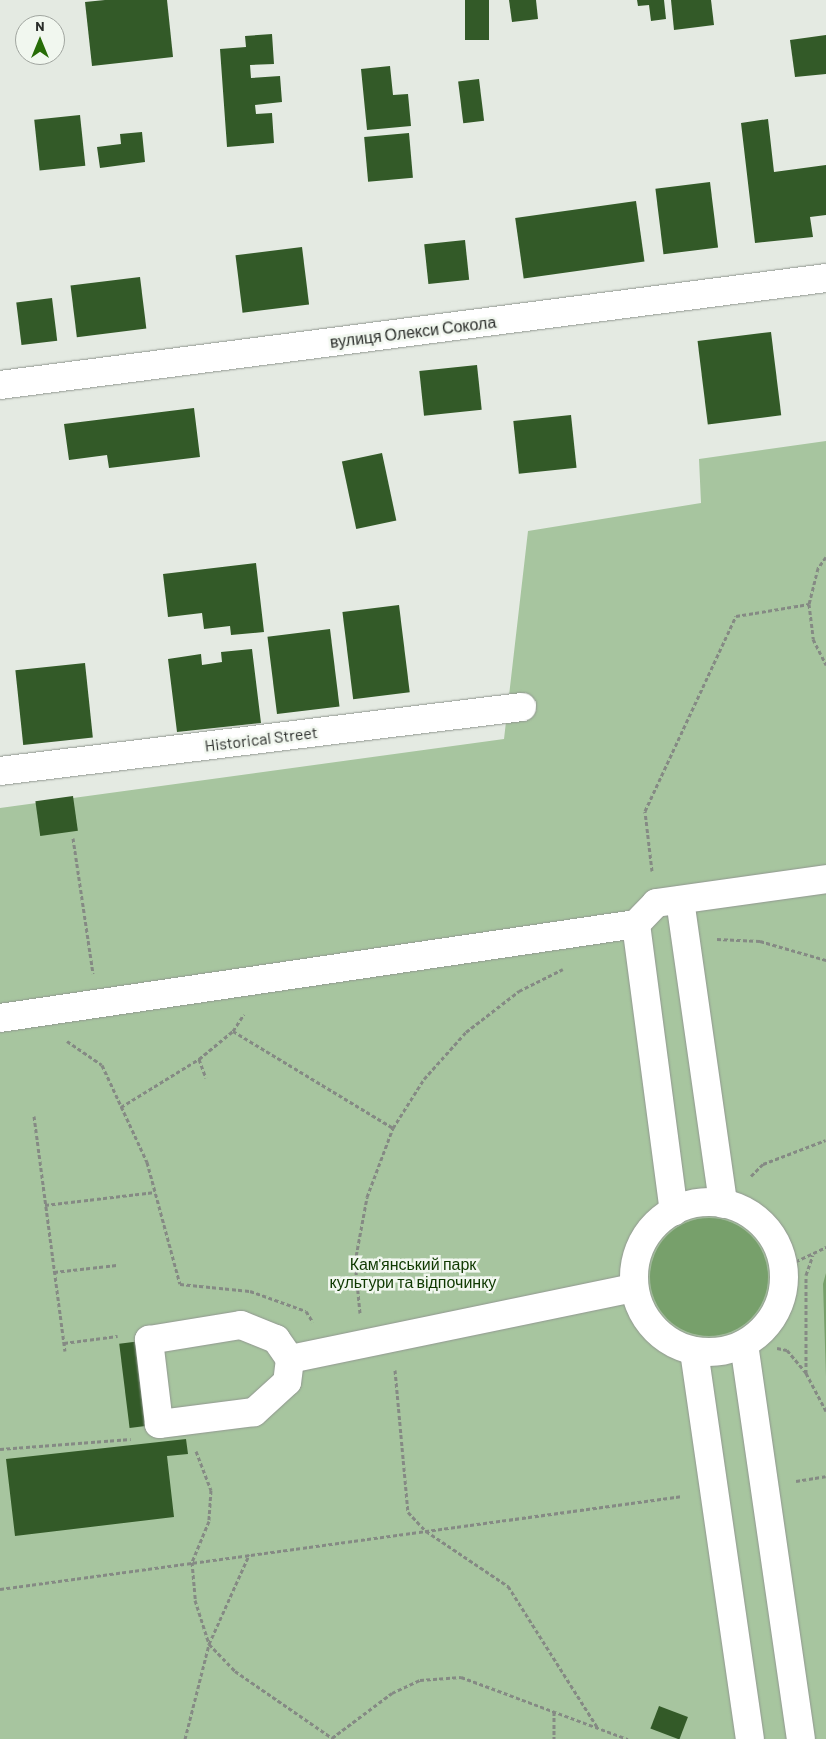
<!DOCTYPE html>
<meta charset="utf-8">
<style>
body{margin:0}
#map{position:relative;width:826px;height:1739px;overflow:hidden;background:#e4eae2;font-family:Barlow,sans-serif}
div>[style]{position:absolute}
.green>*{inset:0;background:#a7c59f}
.water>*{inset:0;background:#77a06b}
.round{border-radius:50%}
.building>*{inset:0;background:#335a28;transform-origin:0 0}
.path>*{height:3px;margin-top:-1.5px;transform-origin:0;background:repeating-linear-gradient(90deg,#858a84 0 4px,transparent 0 6.5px)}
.roads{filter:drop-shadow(0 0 1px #919790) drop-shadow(0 0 1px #919790)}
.street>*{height:28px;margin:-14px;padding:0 14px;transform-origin:14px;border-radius:14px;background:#fff}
.street>.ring{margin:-14px;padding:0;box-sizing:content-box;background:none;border:28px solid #fff;border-radius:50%}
span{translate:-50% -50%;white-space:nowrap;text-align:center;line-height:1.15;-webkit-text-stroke:5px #f1f7ef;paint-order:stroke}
.street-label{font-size:16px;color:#2a2d2a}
.park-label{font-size:16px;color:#0f3900}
.north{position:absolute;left:15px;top:15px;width:50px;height:50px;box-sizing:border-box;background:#f1f7ef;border:1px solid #a1a6a0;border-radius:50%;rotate:0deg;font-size:14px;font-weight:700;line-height:20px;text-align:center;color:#2a2d2a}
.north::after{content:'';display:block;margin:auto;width:18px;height:22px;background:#276c07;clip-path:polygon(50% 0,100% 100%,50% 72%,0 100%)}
</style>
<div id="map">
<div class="green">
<i style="clip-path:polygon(826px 441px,826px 1739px,0 1739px,0 808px,504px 739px,528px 531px,701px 503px,699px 459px)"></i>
</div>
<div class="water">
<i class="round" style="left:650px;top:1218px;width:118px;height:118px"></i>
<i style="clip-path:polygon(826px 1273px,826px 1376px,823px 1284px)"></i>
</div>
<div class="building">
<i style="clip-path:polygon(105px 0,167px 0,173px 57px,92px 66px,85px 2px)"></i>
<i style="left:465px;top:0;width:24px;height:40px"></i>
<i style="clip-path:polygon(509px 0,536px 0,538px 19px,512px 22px)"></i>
<i style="clip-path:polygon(637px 0,664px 0,666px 19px,651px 21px,649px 5px,638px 6px)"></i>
<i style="clip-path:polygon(671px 0,711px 0,714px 25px,674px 30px)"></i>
<i style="clip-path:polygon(272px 34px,274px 64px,250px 65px,251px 78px,280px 76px,282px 102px,255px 105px,256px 114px,272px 113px,274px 143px,227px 147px,220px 49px,246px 47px,245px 36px)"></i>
<i style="clip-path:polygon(826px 35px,826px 74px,795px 77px,790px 40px)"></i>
<i style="clip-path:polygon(390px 66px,393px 95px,408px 94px,411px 126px,367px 130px,361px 69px)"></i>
<i style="left:479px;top:79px;width:42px;height:21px;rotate:83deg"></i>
<i style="left:80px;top:115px;width:51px;height:46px;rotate:84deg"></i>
<i style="clip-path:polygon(768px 119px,774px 172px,826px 165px,826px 215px,810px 217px,813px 237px,755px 243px,741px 123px)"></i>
<i style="clip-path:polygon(142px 132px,145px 162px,100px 168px,97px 147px,121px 144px,120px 134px)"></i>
<i style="left:409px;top:133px;width:45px;height:45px;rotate:85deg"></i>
<i style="left:710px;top:182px;width:66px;height:55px;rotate:83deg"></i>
<i style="left:636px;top:201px;width:61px;height:122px;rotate:82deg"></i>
<i style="left:465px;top:240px;width:40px;height:41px;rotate:84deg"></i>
<i style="left:302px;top:247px;width:58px;height:67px;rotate:83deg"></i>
<i style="left:140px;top:277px;width:52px;height:70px;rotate:83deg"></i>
<i style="left:52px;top:298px;width:43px;height:36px;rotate:83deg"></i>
<i style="left:771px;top:332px;width:84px;height:74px;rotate:83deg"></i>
<i style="left:477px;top:365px;width:45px;height:58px;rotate:84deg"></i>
<i style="clip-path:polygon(194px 408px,200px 457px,109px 468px,107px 455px,69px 460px,64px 424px)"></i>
<i style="left:571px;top:415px;width:53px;height:58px;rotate:84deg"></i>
<i style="left:382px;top:453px;width:69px;height:41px;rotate:78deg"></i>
<i style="clip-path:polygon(256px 563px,264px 632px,231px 635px,230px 626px,204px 629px,202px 613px,168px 617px,163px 574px)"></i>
<i style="left:399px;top:605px;width:88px;height:57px;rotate:83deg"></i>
<i style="left:330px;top:629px;width:78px;height:63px;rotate:83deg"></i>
<i style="clip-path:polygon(252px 649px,261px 723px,177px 732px,168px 659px,201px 654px,202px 665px,222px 662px,221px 652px)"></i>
<i style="left:85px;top:663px;width:75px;height:70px;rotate:84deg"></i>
<i style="left:73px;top:796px;width:35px;height:38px;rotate:82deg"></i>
<i style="left:149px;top:1340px;width:85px;height:30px;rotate:83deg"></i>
<i style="clip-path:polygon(186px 1439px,188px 1454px,167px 1456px,174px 1517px,15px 1536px,6px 1459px)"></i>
<i style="left:659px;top:1706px;width:31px;height:24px;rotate:21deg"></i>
</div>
<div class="path">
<i style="left:826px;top:557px;width:14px;rotate:126deg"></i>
<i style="left:818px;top:568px;width:37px;rotate:104deg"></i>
<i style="left:809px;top:604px;width:35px;rotate:83deg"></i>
<i style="left:813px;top:639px;width:29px;rotate:63deg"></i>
<i style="left:73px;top:838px;width:137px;rotate:81.6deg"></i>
<i style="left:652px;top:871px;width:60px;rotate:-96.7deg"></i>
<i style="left:645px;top:811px;width:215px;rotate:-65deg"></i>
<i style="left:736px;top:616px;width:74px;rotate:-9.3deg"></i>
<i style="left:717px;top:939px;width:43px;rotate:2.7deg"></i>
<i style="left:760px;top:941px;width:69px;rotate:16.1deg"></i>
<i style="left:233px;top:1031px;width:187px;rotate:31.2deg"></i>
<i style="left:67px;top:1041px;width:42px;rotate:34.4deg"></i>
<i style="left:102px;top:1065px;width:107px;rotate:65.1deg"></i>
<i style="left:147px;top:1162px;width:126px;rotate:74.9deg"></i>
<i style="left:180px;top:1284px;width:70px;rotate:5.7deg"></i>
<i style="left:250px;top:1291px;width:59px;rotate:19.7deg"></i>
<i style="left:306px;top:1311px;width:13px;rotate:58deg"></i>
<i style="left:199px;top:1059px;width:44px;rotate:-39.5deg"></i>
<i style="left:233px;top:1031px;width:20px;rotate:-57deg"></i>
<i style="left:121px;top:1107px;width:92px;rotate:-31.6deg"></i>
<i style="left:199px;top:1059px;width:20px;rotate:70deg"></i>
<i style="left:34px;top:1116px;width:237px;rotate:82.5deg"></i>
<i style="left:751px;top:1176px;width:17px;rotate:-45deg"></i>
<i style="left:763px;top:1164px;width:67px;rotate:-20.9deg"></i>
<i style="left:45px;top:1205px;width:111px;rotate:-6.7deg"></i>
<i style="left:784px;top:1267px;width:47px;rotate:-25.5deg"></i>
<i style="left:54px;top:1272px;width:63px;rotate:-6.3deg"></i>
<i style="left:360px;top:1313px;width:51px;rotate:-95.6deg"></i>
<i style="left:355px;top:1262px;width:66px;rotate:-79.5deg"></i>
<i style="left:367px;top:1197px;width:74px;rotate:-69.4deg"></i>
<i style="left:393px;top:1128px;width:58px;rotate:-57.7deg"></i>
<i style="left:424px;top:1079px;width:63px;rotate:-48.2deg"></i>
<i style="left:466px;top:1032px;width:67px;rotate:-37.7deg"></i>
<i style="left:519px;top:991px;width:49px;rotate:-26.6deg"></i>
<i style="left:64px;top:1343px;width:54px;rotate:-7.4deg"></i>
<i style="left:777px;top:1348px;width:10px;rotate:11deg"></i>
<i style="left:787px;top:1350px;width:30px;rotate:50deg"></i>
<i style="left:806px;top:1373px;width:43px;rotate:62.2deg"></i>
<i style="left:395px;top:1370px;width:143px;rotate:84.8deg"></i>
<i style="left:408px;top:1512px;width:26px;rotate:47deg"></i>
<i style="left:426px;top:1531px;width:99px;rotate:33.9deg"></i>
<i style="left:508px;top:1586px;width:167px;rotate:57.7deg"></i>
<i style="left:806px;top:1373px;width:98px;rotate:-90deg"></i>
<i style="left:806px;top:1275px;width:21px;rotate:-71deg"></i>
<i style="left:0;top:1449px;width:131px;rotate:-4.4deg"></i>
<i style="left:196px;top:1451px;width:42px;rotate:69deg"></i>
<i style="left:211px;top:1490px;width:31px;rotate:94deg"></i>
<i style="left:209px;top:1521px;width:44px;rotate:112.5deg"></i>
<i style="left:192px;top:1562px;width:38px;rotate:85deg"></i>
<i style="left:195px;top:1600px;width:46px;rotate:72.3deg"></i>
<i style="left:209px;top:1644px;width:37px;rotate:46deg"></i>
<i style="left:235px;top:1671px;width:118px;rotate:34.6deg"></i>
<i style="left:796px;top:1481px;width:30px;rotate:-9deg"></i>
<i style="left:0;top:1589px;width:689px;rotate:-7.75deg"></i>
<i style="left:554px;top:1711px;width:28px;rotate:90deg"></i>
<i style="left:332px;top:1738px;width:75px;rotate:-36.9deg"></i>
<i style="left:392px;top:1693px;width:31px;rotate:-25deg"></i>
<i style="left:420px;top:1680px;width:41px;rotate:-4.2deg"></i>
<i style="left:461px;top:1677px;width:178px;rotate:20.4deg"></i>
<i style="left:185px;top:1739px;width:98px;rotate:-75.8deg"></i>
<i style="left:209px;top:1644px;width:98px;rotate:-65.8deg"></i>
</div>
<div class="roads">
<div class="street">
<i style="left:0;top:385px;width:833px;rotate:-7.38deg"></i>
<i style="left:0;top:771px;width:526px;rotate:-6.99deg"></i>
<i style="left:680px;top:900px;width:307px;rotate:81.9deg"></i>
<i style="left:636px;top:924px;width:290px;rotate:82.5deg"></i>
<i style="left:0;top:1018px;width:643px;rotate:-8.41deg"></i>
<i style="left:636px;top:924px;width:29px;rotate:-46deg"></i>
<i style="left:656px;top:903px;width:172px;rotate:-8deg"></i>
<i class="ring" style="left:634px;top:1202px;width:122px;height:122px"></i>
<i style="left:241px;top:1325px;width:38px;rotate:22deg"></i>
<i style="left:276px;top:1339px;width:24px;rotate:55deg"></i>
<i style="left:290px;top:1359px;width:23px;rotate:97deg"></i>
<i style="left:287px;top:1382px;width:45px;rotate:137.7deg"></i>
<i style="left:254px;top:1412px;width:96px;rotate:172.8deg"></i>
<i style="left:159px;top:1424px;width:85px;rotate:-96.8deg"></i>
<i style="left:149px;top:1340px;width:93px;rotate:-9.3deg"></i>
<i style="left:744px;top:1344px;width:399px;rotate:81.8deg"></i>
<i style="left:694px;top:1351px;width:392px;rotate:81.8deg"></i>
<i style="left:290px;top:1359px;width:350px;rotate:-11.7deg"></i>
</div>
</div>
<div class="street-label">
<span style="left:413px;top:332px;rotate:-7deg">вулиця Олекси Сокола</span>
<span style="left:261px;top:739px;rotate:-7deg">Historical Street</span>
</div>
<div class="park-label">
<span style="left:413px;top:1273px">Кам'янський парк<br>культури та відпочинку</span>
</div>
<div class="north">N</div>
</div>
